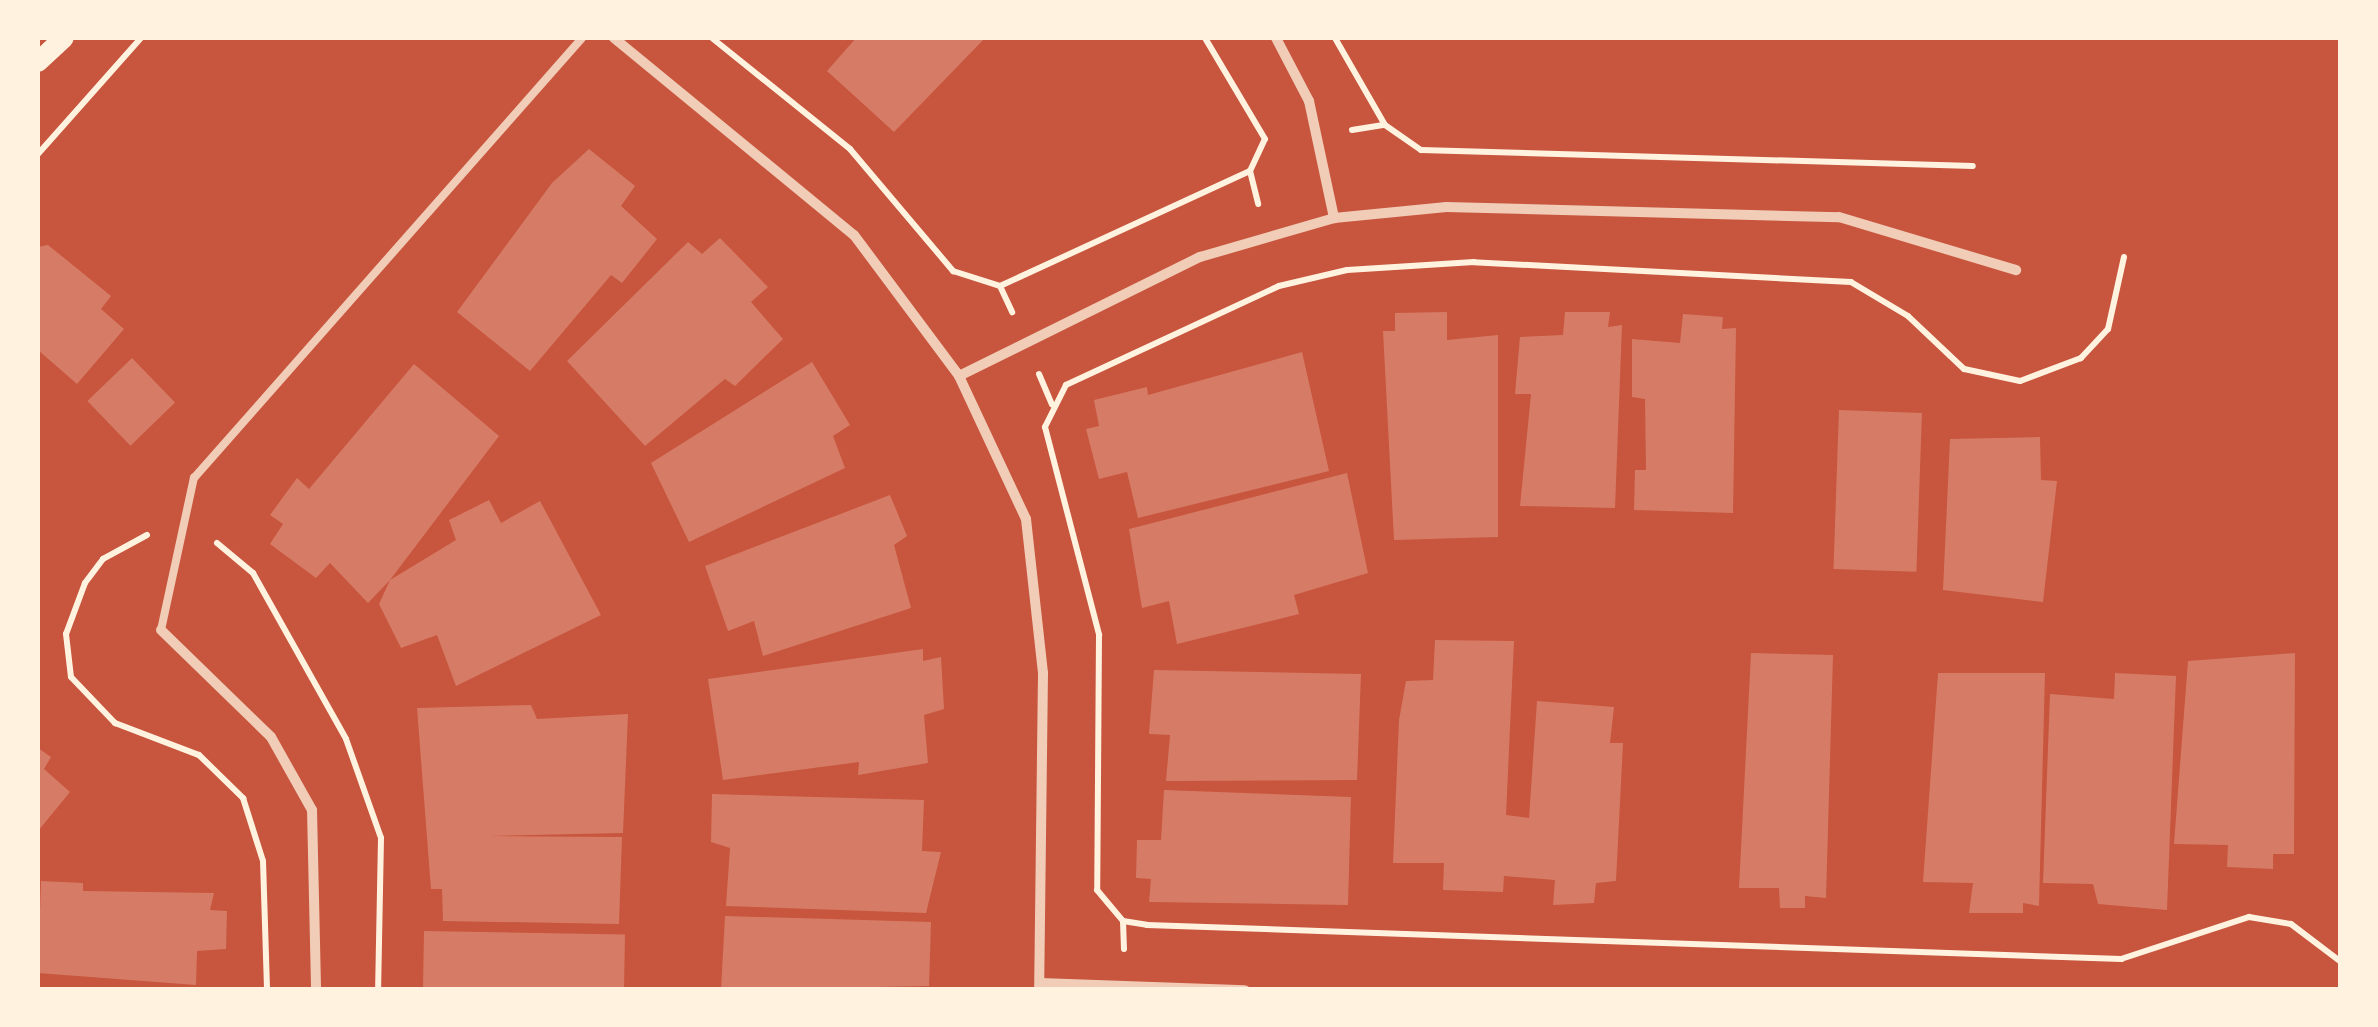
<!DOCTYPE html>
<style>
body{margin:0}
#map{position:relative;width:2378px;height:1027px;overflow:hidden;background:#c8553d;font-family:Lato,sans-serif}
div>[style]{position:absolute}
.building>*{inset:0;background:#d67c66;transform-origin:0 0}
.path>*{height:6px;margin:-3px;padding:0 3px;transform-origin:3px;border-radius:3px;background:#fff3e0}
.service>*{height:8px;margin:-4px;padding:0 4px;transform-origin:4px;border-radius:4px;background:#f1ccb7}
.minor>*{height:10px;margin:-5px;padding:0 5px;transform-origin:5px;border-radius:5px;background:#f1ccb7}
.secondary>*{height:20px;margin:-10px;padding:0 10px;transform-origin:10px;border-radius:10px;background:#fff3e0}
span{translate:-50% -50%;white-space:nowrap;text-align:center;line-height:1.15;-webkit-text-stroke:8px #fff3e0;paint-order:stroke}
.frame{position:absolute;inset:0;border:40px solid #fff3e0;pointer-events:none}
</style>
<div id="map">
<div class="building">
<i style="clip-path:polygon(856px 38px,985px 38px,894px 132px,827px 71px)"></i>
<i style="clip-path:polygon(589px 149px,635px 186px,621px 206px,657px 239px,622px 283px,611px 275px,530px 371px,457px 312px,552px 183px)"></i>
<i style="clip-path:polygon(720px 238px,768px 287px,751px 302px,783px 339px,735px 386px,725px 379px,645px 446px,567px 361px,688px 242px,702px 254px)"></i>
<i style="clip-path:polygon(48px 245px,111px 296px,101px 309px,124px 329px,77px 384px,38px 350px,38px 247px)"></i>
<i style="clip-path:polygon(1447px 312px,1447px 340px,1498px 335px,1498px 537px,1394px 540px,1383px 331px,1395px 331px,1395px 313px)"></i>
<i style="clip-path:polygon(1565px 312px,1610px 312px,1608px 327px,1622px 325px,1615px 508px,1520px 506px,1531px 394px,1515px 394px,1520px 337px,1563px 335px)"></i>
<i style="clip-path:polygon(1683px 314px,1723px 317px,1722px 329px,1736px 328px,1733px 513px,1634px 510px,1635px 470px,1646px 470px,1645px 399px,1632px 397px,1632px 339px,1680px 343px)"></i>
<i style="clip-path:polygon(1302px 352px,1329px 471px,1138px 518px,1127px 472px,1099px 479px,1086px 429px,1099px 426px,1094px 400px,1147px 387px,1148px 395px)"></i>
<i style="left:132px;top:358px;width:62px;height:62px;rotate:46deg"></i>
<i style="clip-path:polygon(812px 362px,850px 425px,833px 436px,845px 468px,689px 542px,651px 463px)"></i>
<i style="clip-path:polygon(414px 364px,499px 436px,390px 580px,456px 540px,449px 520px,489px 500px,501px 523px,540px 501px,601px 615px,456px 686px,437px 635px,401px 648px,379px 604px,390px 580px,368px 603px,330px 563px,316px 578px,270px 544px,283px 524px,270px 515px,297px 478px,309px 489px)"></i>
<i style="left:1839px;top:410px;width:83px;height:159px;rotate:2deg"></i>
<i style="clip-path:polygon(2040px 437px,2041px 480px,2057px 481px,2043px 602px,1943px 590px,1950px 439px)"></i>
<i style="clip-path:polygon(1347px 473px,1368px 573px,1294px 595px,1299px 614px,1177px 644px,1169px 601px,1142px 608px,1129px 529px)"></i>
<i style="clip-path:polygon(890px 495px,907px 536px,894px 545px,911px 608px,763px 656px,754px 621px,728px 631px,705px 566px)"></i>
<i style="clip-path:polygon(1435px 640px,1514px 641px,1506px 815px,1529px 818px,1537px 701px,1614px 707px,1610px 743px,1623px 743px,1616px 881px,1596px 883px,1594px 903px,1553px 905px,1555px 880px,1504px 876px,1503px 892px,1443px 890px,1444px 863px,1393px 863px,1399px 720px,1406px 681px,1433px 680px)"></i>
<i style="clip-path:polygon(923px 649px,923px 661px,941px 657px,944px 709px,924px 715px,928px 763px,858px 775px,859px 762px,723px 780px,708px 679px)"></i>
<i style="clip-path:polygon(1751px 653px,1833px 655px,1826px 898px,1805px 896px,1805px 908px,1780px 908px,1779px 888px,1739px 888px)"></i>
<i style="clip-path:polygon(2295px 653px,2294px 854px,2273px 854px,2273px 869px,2227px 867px,2228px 845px,2174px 844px,2188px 661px)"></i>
<i style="clip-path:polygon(1154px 670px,1361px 674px,1357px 780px,1166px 781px,1170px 735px,1149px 734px)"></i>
<i style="clip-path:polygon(1938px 673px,2045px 673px,2039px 906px,2023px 903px,2023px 913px,1969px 913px,1973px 883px,1923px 882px)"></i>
<i style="clip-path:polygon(2115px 673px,2176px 676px,2167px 910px,2098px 904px,2093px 884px,2043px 883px,2050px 694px,2114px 699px)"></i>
<i style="clip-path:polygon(531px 705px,537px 719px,628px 714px,623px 833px,489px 836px,622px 837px,619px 924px,443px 921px,442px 889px,431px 889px,417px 708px)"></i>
<i style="clip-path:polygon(38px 748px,51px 757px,44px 769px,70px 792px,38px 831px)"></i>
<i style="clip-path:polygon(1164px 790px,1351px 797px,1348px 905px,1149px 902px,1151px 879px,1136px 878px,1137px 840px,1161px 840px)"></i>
<i style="clip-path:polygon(712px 794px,924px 800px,922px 851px,941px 852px,926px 913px,726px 906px,730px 848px,711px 842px)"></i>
<i style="clip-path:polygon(41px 881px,83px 883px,83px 891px,214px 893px,210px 910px,227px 911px,226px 949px,197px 951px,196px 985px,38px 973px)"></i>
<i style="clip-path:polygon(725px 916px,931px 922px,929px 986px,721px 990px)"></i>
<i style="left:424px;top:931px;width:201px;height:56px;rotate:1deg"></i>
</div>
<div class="path">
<i style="left:712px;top:38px;width:177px;rotate:38.8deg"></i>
<i style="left:850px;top:149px;width:160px;rotate:49.8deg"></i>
<i style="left:953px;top:271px;width:49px;rotate:17.7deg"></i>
<i style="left:1000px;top:286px;width:275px;rotate:-24.7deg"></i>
<i style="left:1250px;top:171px;width:35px;rotate:-65deg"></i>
<i style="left:1265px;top:139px;width:117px;rotate:-120.7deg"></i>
<i style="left:1335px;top:38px;width:100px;rotate:60.1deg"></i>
<i style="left:1385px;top:125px;width:44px;rotate:34.8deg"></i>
<i style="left:1421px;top:150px;width:552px;rotate:1.66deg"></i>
<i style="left:1352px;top:130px;width:33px;rotate:-9deg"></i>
<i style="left:38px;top:154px;width:155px;rotate:-48.4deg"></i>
<i style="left:1250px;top:171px;width:34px;rotate:76deg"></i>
<i style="left:2124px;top:257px;width:74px;rotate:102.5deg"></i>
<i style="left:2108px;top:329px;width:40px;rotate:133deg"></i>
<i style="left:2081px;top:358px;width:65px;rotate:159.3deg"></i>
<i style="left:2020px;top:381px;width:57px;rotate:-167.9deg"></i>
<i style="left:1964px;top:369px;width:77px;rotate:-136.6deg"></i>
<i style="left:1908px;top:316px;width:66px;rotate:-149.2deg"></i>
<i style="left:1851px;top:282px;width:378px;rotate:-177deg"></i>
<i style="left:1474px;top:262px;width:127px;rotate:176.4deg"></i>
<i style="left:1347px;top:270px;width:70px;rotate:166.8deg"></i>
<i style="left:1279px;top:286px;width:235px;rotate:155.1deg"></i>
<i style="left:1066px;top:385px;width:47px;rotate:116.6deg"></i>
<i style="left:1045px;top:427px;width:215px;rotate:75.4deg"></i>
<i style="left:1099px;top:635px;width:255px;rotate:90.4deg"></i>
<i style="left:1097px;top:890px;width:40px;rotate:50deg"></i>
<i style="left:1123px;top:921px;width:24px;rotate:9deg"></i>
<i style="left:1147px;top:925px;width:975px;rotate:2deg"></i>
<i style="left:2121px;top:959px;width:135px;rotate:-18.2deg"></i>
<i style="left:2249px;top:917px;width:43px;rotate:9.5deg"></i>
<i style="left:2291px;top:924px;width:61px;rotate:37.1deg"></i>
<i style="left:1000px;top:286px;width:29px;rotate:65deg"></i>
<i style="left:1039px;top:374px;width:33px;rotate:67deg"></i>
<i style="left:147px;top:535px;width:50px;rotate:151.4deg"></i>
<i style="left:103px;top:559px;width:30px;rotate:127deg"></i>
<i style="left:85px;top:583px;width:54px;rotate:110.4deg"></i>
<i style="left:66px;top:634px;width:43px;rotate:83.4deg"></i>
<i style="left:71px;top:677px;width:64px;rotate:46.3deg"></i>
<i style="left:115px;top:723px;width:90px;rotate:20.9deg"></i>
<i style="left:199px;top:755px;width:62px;rotate:44.3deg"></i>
<i style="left:243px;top:798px;width:66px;rotate:72.4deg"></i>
<i style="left:263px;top:861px;width:129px;rotate:88.2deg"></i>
<i style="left:217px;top:543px;width:47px;rotate:39.8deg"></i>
<i style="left:253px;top:573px;width:190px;rotate:60.7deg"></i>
<i style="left:346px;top:739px;width:105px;rotate:70.5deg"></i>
<i style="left:381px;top:838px;width:152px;rotate:91.1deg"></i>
<i style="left:1123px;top:921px;width:28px;rotate:88deg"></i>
</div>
<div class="service">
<i style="left:161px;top:630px;width:156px;rotate:-77.8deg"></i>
<i style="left:194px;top:478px;width:587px;rotate:-48.59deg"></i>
</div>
<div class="minor">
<i style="left:614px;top:38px;width:310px;rotate:39.4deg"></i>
<i style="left:854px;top:235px;width:176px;rotate:53.3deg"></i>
<i style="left:959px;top:376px;width:158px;rotate:64.9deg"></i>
<i style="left:1026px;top:519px;width:155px;rotate:83.7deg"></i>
<i style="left:1043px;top:673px;width:317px;rotate:90.7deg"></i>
<i style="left:1276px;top:38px;width:71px;rotate:62.4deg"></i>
<i style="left:1309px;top:101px;width:120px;rotate:77.9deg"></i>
<i style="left:959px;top:376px;width:269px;rotate:-26.3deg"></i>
<i style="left:1200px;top:257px;width:140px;rotate:-16.2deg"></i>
<i style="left:1334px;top:218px;width:113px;rotate:-5.6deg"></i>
<i style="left:1446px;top:207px;width:393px;rotate:1.5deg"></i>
<i style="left:1839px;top:217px;width:185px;rotate:16.7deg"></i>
<i style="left:161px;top:630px;width:153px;rotate:44.2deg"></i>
<i style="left:271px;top:737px;width:84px;rotate:60.7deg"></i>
<i style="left:312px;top:810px;width:180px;rotate:88.7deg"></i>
<i style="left:1040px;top:983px;width:205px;rotate:2deg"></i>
</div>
<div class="secondary">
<i style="left:38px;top:62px;width:35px;rotate:-43deg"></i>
</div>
<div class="frame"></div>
</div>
